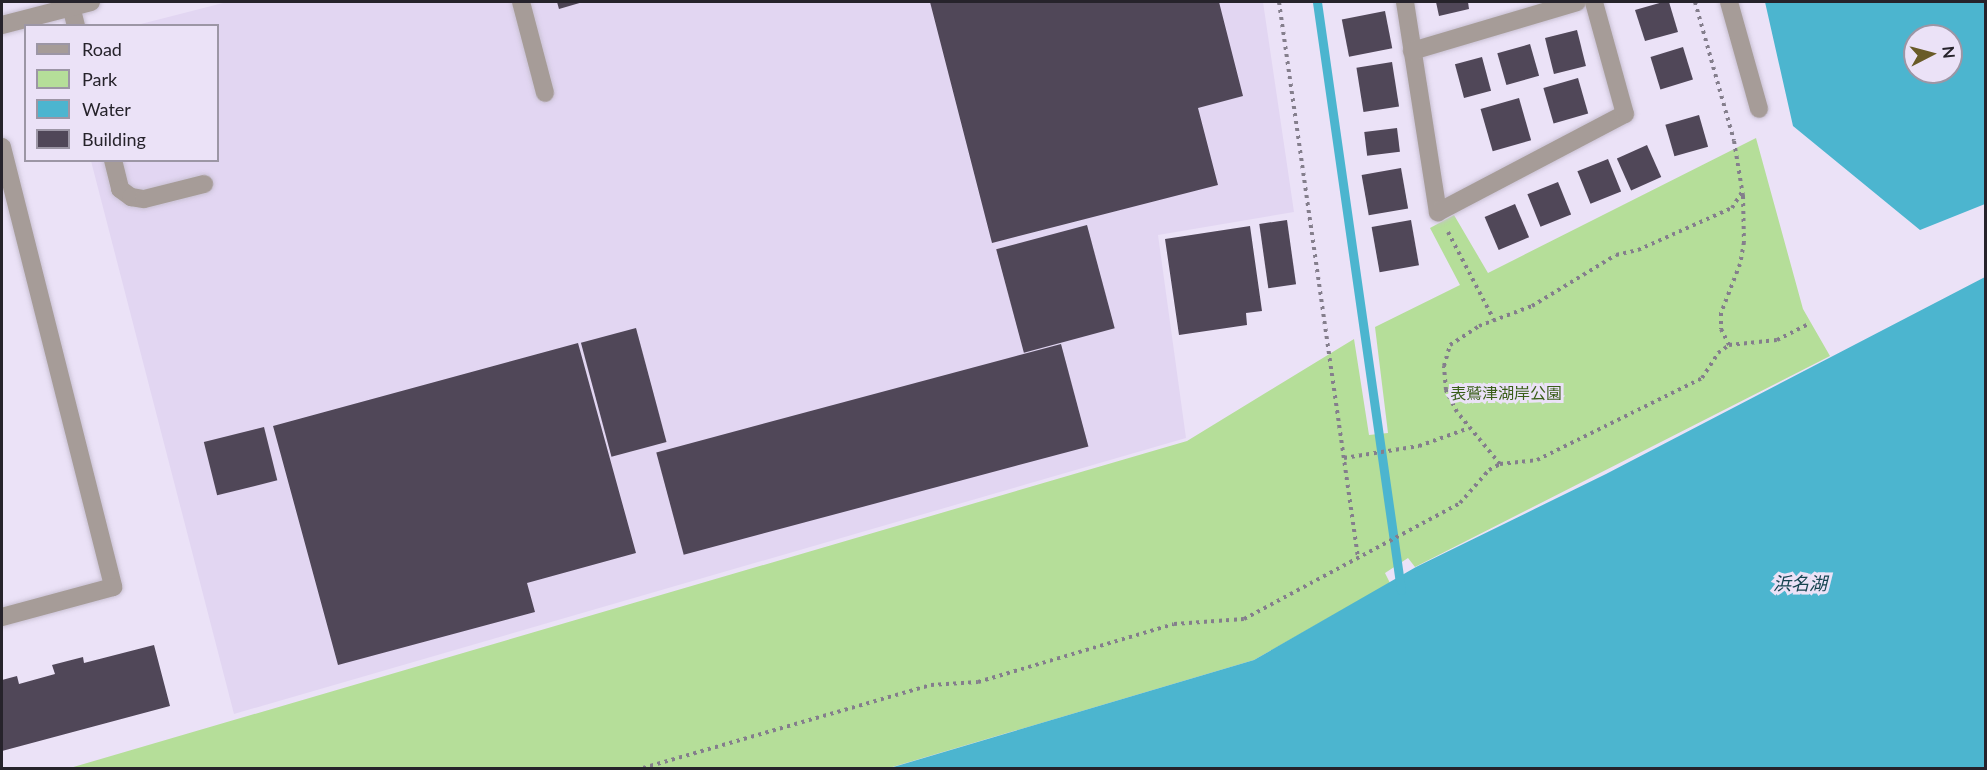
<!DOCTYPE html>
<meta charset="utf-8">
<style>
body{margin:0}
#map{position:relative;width:1987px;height:770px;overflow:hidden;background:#ebe2f7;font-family:Lato,"Noto Sans JP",sans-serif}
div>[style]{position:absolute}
.built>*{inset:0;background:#e2d6f2}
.green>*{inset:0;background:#b5de99}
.water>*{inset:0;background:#4cb5cf}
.stream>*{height:9px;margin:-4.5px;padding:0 4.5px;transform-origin:4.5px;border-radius:4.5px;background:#4cb5cf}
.building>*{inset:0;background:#504758;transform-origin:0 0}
.path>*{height:4px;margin-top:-2px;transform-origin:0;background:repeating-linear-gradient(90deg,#847e8c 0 3px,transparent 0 7.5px)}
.roads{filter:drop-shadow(0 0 2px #c8c0d2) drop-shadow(0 0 2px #c8c0d2)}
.minor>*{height:18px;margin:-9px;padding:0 9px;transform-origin:9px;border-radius:9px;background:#a69c98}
span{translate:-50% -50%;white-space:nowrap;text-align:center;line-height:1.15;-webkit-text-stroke:6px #ebe2f7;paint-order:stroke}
.park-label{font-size:16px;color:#3a5e19}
.water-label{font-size:18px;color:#15434f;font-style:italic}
.frame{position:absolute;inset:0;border:3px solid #26232b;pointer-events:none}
.legend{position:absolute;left:24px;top:24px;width:195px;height:138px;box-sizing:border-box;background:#ebe2f7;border:2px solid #9c96a5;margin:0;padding:8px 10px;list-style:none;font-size:18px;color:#26232b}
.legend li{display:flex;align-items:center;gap:12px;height:30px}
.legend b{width:30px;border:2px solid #9c96a5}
.north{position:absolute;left:1903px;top:24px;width:60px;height:60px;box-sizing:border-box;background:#ebe2f7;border:2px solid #9c96a5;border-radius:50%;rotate:84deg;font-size:16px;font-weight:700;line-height:24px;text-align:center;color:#26232b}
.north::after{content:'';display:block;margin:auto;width:21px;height:27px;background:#695b28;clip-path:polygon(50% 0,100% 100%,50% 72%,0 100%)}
</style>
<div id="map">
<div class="built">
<i style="clip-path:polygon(227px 2px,1263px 2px,1294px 212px,1158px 235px,1186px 438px,234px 714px,91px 161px,218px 160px,218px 26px,137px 25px)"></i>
</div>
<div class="green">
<i style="clip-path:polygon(1756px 138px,1803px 309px,1830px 356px,1415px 567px,1408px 558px,1385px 573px,1390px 583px,1254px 660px,889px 768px,70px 768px,1187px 441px,1354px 339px,1369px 435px,1388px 433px,1375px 327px,1460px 285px,1430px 228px,1454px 215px,1488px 273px)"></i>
</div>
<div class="water">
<i style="clip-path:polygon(evenodd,1765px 2px,1985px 2px,1985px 204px,1920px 230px,1793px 126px,1765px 2px,1915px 36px,1951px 36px,1951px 72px,1915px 72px,1915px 36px)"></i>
<i style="clip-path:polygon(1985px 277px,1985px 768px,890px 768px,1254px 660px,1416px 567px,1606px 474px)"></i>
</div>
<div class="stream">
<i style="left:1317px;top:2px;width:594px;rotate:81.87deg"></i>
</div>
<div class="building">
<i style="clip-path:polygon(557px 2px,583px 2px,559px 9px)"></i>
<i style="clip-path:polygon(930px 2px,1219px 2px,1243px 96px,1198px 108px,1218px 185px,992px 243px)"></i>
<i style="clip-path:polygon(1436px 2px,1468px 2px,1469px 9px,1439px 16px)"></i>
<i style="clip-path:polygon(1663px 2px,1669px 2px,1678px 32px,1645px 41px,1635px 10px)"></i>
<i style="left:1385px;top:11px;width:38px;height:44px;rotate:79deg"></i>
<i style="left:1577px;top:30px;width:37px;height:33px;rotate:76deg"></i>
<i style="left:1530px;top:44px;width:33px;height:34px;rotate:74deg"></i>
<i style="left:1683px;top:47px;width:34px;height:34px;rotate:73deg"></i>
<i style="left:1482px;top:57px;width:35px;height:28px;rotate:75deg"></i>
<i style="left:1392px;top:62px;width:45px;height:36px;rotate:81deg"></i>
<i style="left:1578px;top:78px;width:37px;height:36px;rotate:74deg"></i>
<i style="left:1519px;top:98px;width:44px;height:40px;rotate:74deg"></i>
<i style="left:1699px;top:115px;width:33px;height:35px;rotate:74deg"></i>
<i style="left:1397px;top:128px;width:24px;height:33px;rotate:83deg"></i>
<i style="left:1647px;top:145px;width:35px;height:33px;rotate:66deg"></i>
<i style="left:1608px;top:159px;width:35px;height:33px;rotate:68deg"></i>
<i style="left:1401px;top:168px;width:41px;height:40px;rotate:80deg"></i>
<i style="left:1558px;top:182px;width:35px;height:33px;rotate:68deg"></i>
<i style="left:1515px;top:204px;width:36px;height:33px;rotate:67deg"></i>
<i style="left:1287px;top:220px;width:65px;height:28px;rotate:82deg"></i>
<i style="left:1411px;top:220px;width:46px;height:40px;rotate:80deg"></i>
<i style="left:1087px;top:225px;width:107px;height:94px;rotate:75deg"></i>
<i style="clip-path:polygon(1250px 226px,1262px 311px,1246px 313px,1247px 325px,1179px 335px,1165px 239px)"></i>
<i style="left:636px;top:328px;width:118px;height:57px;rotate:75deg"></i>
<i style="clip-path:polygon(578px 343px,636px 553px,527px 583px,535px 612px,338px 665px,273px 426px)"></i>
<i style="left:1061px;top:344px;width:106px;height:419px;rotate:75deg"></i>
<i style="left:264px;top:427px;width:55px;height:62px;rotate:76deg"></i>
<i style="clip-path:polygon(154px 645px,170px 706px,2px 751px,2px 680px,17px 676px,19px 684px,55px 674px,52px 665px,83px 657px,84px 663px)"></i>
</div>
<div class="path">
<i style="left:1279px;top:2px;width:562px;rotate:81.91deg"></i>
<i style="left:1695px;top:2px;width:144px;rotate:74.3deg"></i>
<i style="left:1734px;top:141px;width:56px;rotate:80.7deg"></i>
<i style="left:1743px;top:196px;width:46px;rotate:88.8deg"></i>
<i style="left:1744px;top:242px;width:22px;rotate:100deg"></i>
<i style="left:1740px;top:264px;width:53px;rotate:111.2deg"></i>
<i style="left:1721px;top:313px;width:16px;rotate:90deg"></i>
<i style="left:1721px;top:329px;width:18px;rotate:63deg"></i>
<i style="left:1448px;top:232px;width:99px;rotate:62.4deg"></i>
<i style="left:1344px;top:458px;width:76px;rotate:-9.1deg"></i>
<i style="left:1419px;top:446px;width:53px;rotate:-19.8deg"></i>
<i style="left:1500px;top:464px;width:67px;rotate:-129.6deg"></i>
<i style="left:1457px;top:412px;width:25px;rotate:-117deg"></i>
<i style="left:1446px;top:390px;width:24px;rotate:-95deg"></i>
<i style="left:1444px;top:366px;width:22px;rotate:-74deg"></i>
<i style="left:1450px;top:345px;width:35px;rotate:-33deg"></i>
<i style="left:1479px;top:326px;width:57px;rotate:-20.7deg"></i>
<i style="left:1532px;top:306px;width:98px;rotate:-31.3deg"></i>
<i style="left:1616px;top:255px;width:23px;rotate:-13deg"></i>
<i style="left:1638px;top:250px;width:103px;rotate:-24.1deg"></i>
<i style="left:1732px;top:208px;width:19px;rotate:-58deg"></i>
<i style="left:643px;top:768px;width:300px;rotate:-16.1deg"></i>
<i style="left:931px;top:685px;width:47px;rotate:-3.7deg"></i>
<i style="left:978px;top:682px;width:204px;rotate:-16.5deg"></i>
<i style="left:1174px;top:624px;width:70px;rotate:-4.1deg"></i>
<i style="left:1244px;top:619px;width:245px;rotate:-28.2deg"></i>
<i style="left:1460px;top:503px;width:44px;rotate:-48.7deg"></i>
<i style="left:1489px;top:470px;width:13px;rotate:-29deg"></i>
<i style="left:1500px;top:464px;width:37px;rotate:-6deg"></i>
<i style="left:1537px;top:460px;width:184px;rotate:-26.4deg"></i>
<i style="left:1702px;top:378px;width:30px;rotate:-57deg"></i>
<i style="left:1718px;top:353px;width:14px;rotate:-36deg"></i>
<i style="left:1729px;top:345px;width:48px;rotate:-5.9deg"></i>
<i style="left:1777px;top:340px;width:37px;rotate:-27deg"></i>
</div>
<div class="roads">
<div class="minor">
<i style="left:70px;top:2px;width:25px;rotate:76deg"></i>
<i style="left:521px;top:2px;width:94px;rotate:75.2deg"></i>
<i style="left:1405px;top:2px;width:213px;rotate:81.1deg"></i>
<i style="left:1438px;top:212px;width:211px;rotate:-27.7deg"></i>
<i style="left:1625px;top:114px;width:116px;rotate:-105.5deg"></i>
<i style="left:1729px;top:2px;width:111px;rotate:74.3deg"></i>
<i style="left:2px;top:25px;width:92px;rotate:-14.5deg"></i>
<i style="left:1412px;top:51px;width:172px;rotate:-16.5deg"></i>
<i style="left:2px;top:147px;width:454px;rotate:75.8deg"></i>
<i style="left:113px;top:587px;width:115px;rotate:164.9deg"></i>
<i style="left:113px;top:160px;width:30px;rotate:76deg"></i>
<i style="left:120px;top:189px;width:14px;rotate:36deg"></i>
<i style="left:131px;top:197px;width:13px;rotate:9deg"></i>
<i style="left:144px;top:199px;width:62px;rotate:-14deg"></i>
</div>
</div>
<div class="park-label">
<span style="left:1506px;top:393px">表鷲津湖岸公園</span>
</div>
<div class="water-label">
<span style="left:1800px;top:583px">浜名湖</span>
</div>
<div class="frame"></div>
<ul class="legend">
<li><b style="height:8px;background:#a69c98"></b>Road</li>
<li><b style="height:16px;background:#b5de99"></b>Park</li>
<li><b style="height:16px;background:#4cb5cf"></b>Water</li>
<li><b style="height:16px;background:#504758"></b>Building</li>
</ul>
<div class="north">N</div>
</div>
